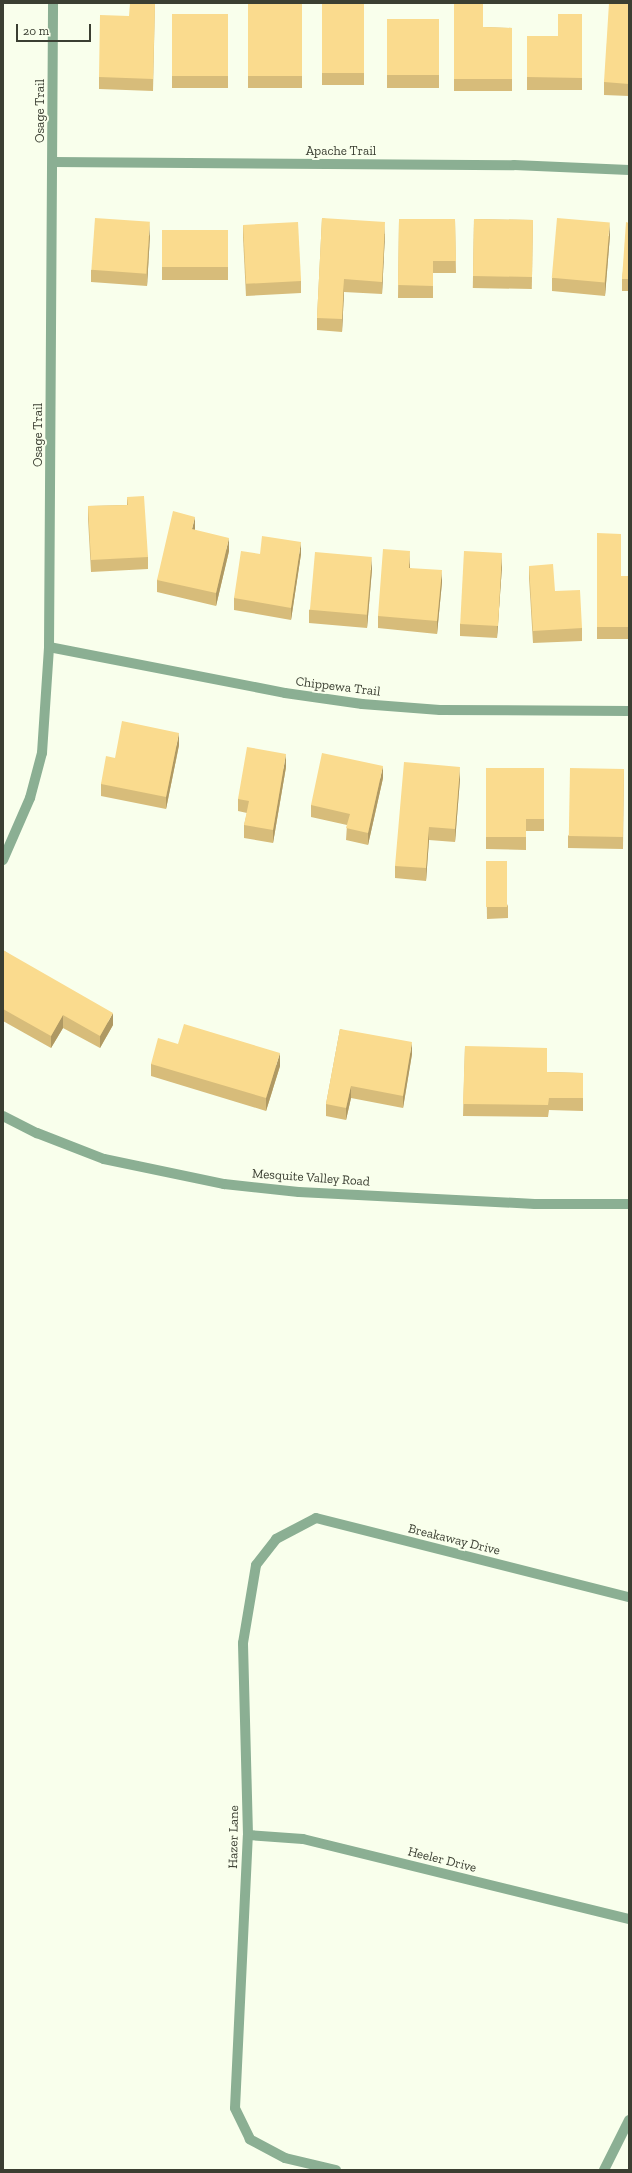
<!DOCTYPE html>
<style>
body{margin:0}
#map{position:relative;width:632px;height:2173px;overflow:hidden;background:#f9ffec;font-family:"Zilla Slab",serif}
div>[style]{position:absolute}
.minor>*{height:10px;margin:-5px;padding:0 5px;transform-origin:5px;border-radius:5px;background:#8baf93}
.tertiary>*{height:10px;margin:-5px;padding:0 5px;transform-origin:5px;border-radius:5px;background:#8baf93}
.wall>*{inset:0;background:#d7bc7a;transform-origin:0 0}
.shaded-wall>*{inset:0;background:#af9963}
.building>*{inset:0;background:#fadb8e;transform-origin:0 0}
span{translate:-50% -50%;white-space:nowrap;text-align:center;line-height:1.15;-webkit-text-stroke:4px #f9ffec;paint-order:stroke}
.street-label{font-size:13px;color:#3b3f32}
.frame{position:absolute;inset:0;border:4px solid #3b3f32;pointer-events:none}
.scale{position:absolute;left:16px;top:24px;width:75px;height:18px;box-sizing:border-box;border:2px solid #3b3f32;border-top:0;padding-left:5px;font-size:12px;line-height:14px;white-space:nowrap;color:#3b3f32;-webkit-text-stroke:3px #f9ffec;paint-order:stroke}
</style>
<div id="map">
<div class="minor">
<i style="left:53px;top:162px;width:461px;rotate:0.4deg"></i>
<i style="left:514px;top:165px;width:115px;rotate:2.5deg"></i>
<i style="left:49px;top:647px;width:240px;rotate:11deg"></i>
<i style="left:285px;top:693px;width:78px;rotate:8.1deg"></i>
<i style="left:362px;top:704px;width:78px;rotate:4.4deg"></i>
<i style="left:440px;top:710px;width:189px;rotate:0.3deg"></i>
<i style="left:3px;top:860px;width:68px;rotate:-66.5deg"></i>
<i style="left:30px;top:798px;width:47px;rotate:-75.1deg"></i>
<i style="left:42px;top:753px;width:106px;rotate:-86.2deg"></i>
<i style="left:49px;top:647px;width:644px;rotate:-89.64deg"></i>
<i style="left:248px;top:1835px;width:55px;rotate:4.2deg"></i>
<i style="left:303px;top:1839px;width:336px;rotate:13.8deg"></i>
<i style="left:336px;top:2170px;width:52px;rotate:-166.8deg"></i>
<i style="left:285px;top:2158px;width:40px;rotate:-152deg"></i>
<i style="left:250px;top:2139px;width:34px;rotate:-116deg"></i>
<i style="left:235px;top:2108px;width:273px;rotate:-87.3deg"></i>
<i style="left:248px;top:1835px;width:192px;rotate:-91.5deg"></i>
<i style="left:243px;top:1643px;width:79px;rotate:-80.5deg"></i>
<i style="left:256px;top:1565px;width:33px;rotate:-52deg"></i>
<i style="left:276px;top:1539px;width:45px;rotate:-27.7deg"></i>
<i style="left:316px;top:1518px;width:323px;rotate:14.2deg"></i>
<i style="left:604px;top:2170px;width:56px;rotate:-63.4deg"></i>
</div>
<div class="tertiary">
<i style="left:3px;top:1116px;width:38px;rotate:27deg"></i>
<i style="left:37px;top:1133px;width:72px;rotate:21.2deg"></i>
<i style="left:104px;top:1159px;width:123px;rotate:11.8deg"></i>
<i style="left:224px;top:1184px;width:75px;rotate:6.1deg"></i>
<i style="left:299px;top:1192px;width:236px;rotate:2.9deg"></i>
<i style="left:535px;top:1204px;width:94px"></i>
</div>
<div class="wall">
<i style="clip-path:polygon(155px 3px,153px 91px,99px 89px,99px 77px,129px 16px)"></i>
<i style="left:248px;top:3px;width:54px;height:85px"></i>
<i style="clip-path:polygon(454px 3px,483px 27px,512px 28px,512px 91px,454px 91px)"></i>
<i style="clip-path:polygon(629px 3px,629px 96px,604px 95px,604px 82px)"></i>
<i style="left:322px;top:4px;width:42px;height:81px"></i>
<i style="left:172px;top:14px;width:56px;height:74px"></i>
<i style="clip-path:polygon(582px 14px,582px 90px,527px 90px,527px 36px,558px 36px)"></i>
<i style="left:387px;top:19px;width:52px;height:69px"></i>
<i style="clip-path:polygon(322px 218px,385px 234px,382px 294px,344px 292px,342px 332px,317px 330px,317px 318px)"></i>
<i style="clip-path:polygon(399px 219px,455px 219px,456px 273px,433px 273px,433px 298px,398px 298px)"></i>
<i style="left:474px;top:219px;width:59px;height:69px;rotate:1deg"></i>
<i style="clip-path:polygon(629px 223px,629px 291px,622px 291px,622px 279px)"></i>
<i style="clip-path:polygon(243px 225px,301px 281px,301px 293px,246px 296px,243px 237px)"></i>
<i style="left:162px;top:230px;width:66px;height:50px"></i>
<i style="clip-path:polygon(150px 235px,147px 286px,91px 282px,91px 270px)"></i>
<i style="clip-path:polygon(610px 235px,605px 296px,552px 291px,552px 278px)"></i>
<i style="clip-path:polygon(127px 497px,148px 557px,148px 569px,91px 572px,88px 519px,88px 506px,127px 505px)"></i>
<i style="clip-path:polygon(195px 529px,195px 530px,229px 551px,216px 606px,157px 592px,157px 580px)"></i>
<i style="clip-path:polygon(597px 533px,621px 576px,629px 576px,629px 639px,597px 639px)"></i>
<i style="clip-path:polygon(260px 554px,301px 554px,291px 620px,234px 610px,234px 598px)"></i>
<i style="clip-path:polygon(410px 563px,410px 568px,442px 582px,437px 634px,378px 628px,378px 616px)"></i>
<i style="clip-path:polygon(502px 566px,497px 638px,460px 636px,460px 624px)"></i>
<i style="clip-path:polygon(529px 566px,555px 591px,582px 628px,582px 641px,533px 643px,529px 578px)"></i>
<i style="clip-path:polygon(372px 569px,367px 628px,309px 623px,309px 610px)"></i>
<i style="clip-path:polygon(179px 745px,166px 809px,101px 796px,101px 784px,115px 758px)"></i>
<i style="clip-path:polygon(286px 767px,273px 843px,244px 838px,244px 825px,247px 813px,238px 811px,238px 799px)"></i>
<i style="clip-path:polygon(486px 768px,544px 768px,544px 831px,526px 831px,526px 850px,486px 849px)"></i>
<i style="clip-path:polygon(624px 769px,623px 849px,568px 848px,568px 836px)"></i>
<i style="clip-path:polygon(383px 778px,368px 845px,346px 840px,347px 825px,311px 817px,311px 805px)"></i>
<i style="clip-path:polygon(460px 779px,455px 842px,429px 840px,426px 881px,395px 878px,395px 866px)"></i>
<i style="clip-path:polygon(486px 861px,508px 906px,508px 918px,487px 919px)"></i>
<i style="clip-path:polygon(3px 950px,113px 1025px,100px 1048px,63px 1028px,51px 1048px,3px 1021px)"></i>
<i style="clip-path:polygon(340px 1029px,412px 1054px,403px 1108px,351px 1098px,346px 1120px,326px 1116px,326px 1104px)"></i>
<i style="clip-path:polygon(178px 1044px,280px 1066px,266px 1111px,151px 1076px,151px 1064px)"></i>
<i style="clip-path:polygon(465px 1046px,547px 1072px,583px 1073px,583px 1111px,549px 1110px,548px 1117px,463px 1116px)"></i>
</div>
<div class="shaded-wall">
<i style="clip-path:polygon(150px 222px,150px 235px,147px 286px,147px 274px)"></i>
<i style="clip-path:polygon(385px 222px,385px 234px,382px 294px,382px 282px)"></i>
<i style="clip-path:polygon(610px 223px,610px 235px,605px 296px,605px 283px)"></i>
<i style="clip-path:polygon(344px 279px,344px 292px,342px 332px,342px 319px)"></i>
<i style="clip-path:polygon(195px 517px,195px 529px,192px 542px,192px 529px)"></i>
<i style="clip-path:polygon(229px 538px,229px 551px,216px 606px,216px 593px)"></i>
<i style="clip-path:polygon(301px 542px,301px 554px,291px 620px,291px 608px)"></i>
<i style="clip-path:polygon(410px 551px,410px 563px,409px 580px,409px 568px)"></i>
<i style="clip-path:polygon(502px 553px,502px 566px,497px 638px,497px 626px)"></i>
<i style="clip-path:polygon(372px 557px,372px 569px,367px 628px,367px 616px)"></i>
<i style="clip-path:polygon(442px 570px,442px 582px,437px 634px,437px 621px)"></i>
<i style="clip-path:polygon(179px 733px,179px 745px,166px 809px,166px 797px)"></i>
<i style="clip-path:polygon(286px 754px,286px 767px,273px 843px,273px 830px)"></i>
<i style="clip-path:polygon(383px 766px,383px 778px,368px 845px,368px 833px)"></i>
<i style="clip-path:polygon(460px 767px,460px 779px,455px 842px,455px 829px)"></i>
<i style="clip-path:polygon(429px 827px,429px 840px,426px 881px,426px 868px)"></i>
<i style="clip-path:polygon(113px 1013px,113px 1025px,100px 1048px,100px 1036px)"></i>
<i style="clip-path:polygon(63px 1015px,63px 1028px,51px 1048px,51px 1036px)"></i>
<i style="clip-path:polygon(412px 1042px,412px 1054px,403px 1108px,403px 1096px)"></i>
<i style="clip-path:polygon(280px 1053px,280px 1066px,266px 1111px,266px 1098px)"></i>
<i style="clip-path:polygon(351px 1086px,351px 1098px,346px 1120px,346px 1108px)"></i>
</div>
<div class="building">
<i style="clip-path:polygon(130px 3px,155px 3px,153px 79px,99px 77px,100px 15px,129px 16px)"></i>
<i style="left:248px;top:3px;width:54px;height:73px"></i>
<i style="clip-path:polygon(454px 3px,483px 3px,483px 27px,512px 28px,512px 79px,454px 79px)"></i>
<i style="clip-path:polygon(609px 3px,629px 3px,629px 84px,604px 82px)"></i>
<i style="left:322px;top:4px;width:42px;height:69px"></i>
<i style="left:172px;top:14px;width:56px;height:62px"></i>
<i style="clip-path:polygon(558px 14px,582px 14px,582px 78px,527px 77px,527px 36px,558px 36px)"></i>
<i style="left:387px;top:19px;width:52px;height:56px"></i>
<i style="left:95px;top:218px;width:55px;height:52px;rotate:4deg"></i>
<i style="clip-path:polygon(322px 218px,385px 222px,382px 282px,344px 279px,342px 319px,317px 318px)"></i>
<i style="left:557px;top:218px;width:53px;height:60px;rotate:5deg"></i>
<i style="clip-path:polygon(399px 219px,455px 219px,456px 261px,433px 261px,433px 286px,398px 285px)"></i>
<i style="left:474px;top:219px;width:59px;height:57px;rotate:1deg"></i>
<i style="left:298px;top:222px;width:59px;height:55px;rotate:87deg"></i>
<i style="clip-path:polygon(626px 222px,629px 223px,629px 279px,622px 279px)"></i>
<i style="left:162px;top:230px;width:66px;height:37px"></i>
<i style="clip-path:polygon(144px 496px,148px 557px,91px 560px,88px 506px,128px 505px,127px 497px)"></i>
<i style="clip-path:polygon(173px 511px,195px 517px,192px 529px,229px 538px,216px 593px,157px 580px)"></i>
<i style="clip-path:polygon(597px 533px,621px 534px,621px 576px,629px 576px,629px 627px,597px 627px)"></i>
<i style="clip-path:polygon(262px 536px,301px 542px,291px 608px,234px 598px,241px 551px,260px 554px)"></i>
<i style="clip-path:polygon(383px 549px,410px 551px,409px 568px,442px 570px,437px 621px,378px 616px)"></i>
<i style="left:464px;top:551px;width:38px;height:73px;rotate:3deg"></i>
<i style="left:315px;top:552px;width:57px;height:58px;rotate:5deg"></i>
<i style="clip-path:polygon(553px 564px,555px 591px,580px 590px,582px 628px,533px 631px,529px 566px)"></i>
<i style="clip-path:polygon(122px 721px,179px 733px,166px 797px,101px 784px,106px 756px,115px 758px)"></i>
<i style="clip-path:polygon(247px 747px,286px 754px,273px 830px,244px 825px,249px 801px,238px 799px)"></i>
<i style="clip-path:polygon(322px 753px,383px 766px,368px 833px,346px 828px,350px 814px,311px 805px)"></i>
<i style="clip-path:polygon(404px 762px,460px 767px,455px 829px,429px 827px,426px 868px,395px 866px)"></i>
<i style="clip-path:polygon(486px 768px,544px 768px,544px 819px,526px 819px,526px 837px,486px 837px)"></i>
<i style="left:570px;top:768px;width:54px;height:68px;rotate:1deg"></i>
<i style="left:486px;top:861px;width:21px;height:46px"></i>
<i style="clip-path:polygon(3px 950px,113px 1013px,100px 1036px,63px 1015px,51px 1036px,3px 1009px)"></i>
<i style="clip-path:polygon(184px 1024px,280px 1053px,266px 1098px,151px 1064px,158px 1038px,178px 1044px)"></i>
<i style="clip-path:polygon(340px 1029px,412px 1042px,403px 1096px,351px 1086px,346px 1108px,326px 1104px)"></i>
<i style="clip-path:polygon(465px 1046px,547px 1048px,547px 1072px,583px 1073px,583px 1098px,549px 1098px,548px 1105px,463px 1104px)"></i>
</div>
<div class="street-label">
<span style="left:40px;top:111px;rotate:-90deg">Osage Trail</span>
<span style="left:341px;top:151px">Apache Trail</span>
<span style="left:38px;top:435px;rotate:-90deg">Osage Trail</span>
<span style="left:338px;top:687px;rotate:7deg">Chippewa Trail</span>
<span style="left:311px;top:1178px;rotate:4deg">Mesquite Valley Road</span>
<span style="left:454px;top:1540px;rotate:14deg">Breakaway Drive</span>
<span style="left:234px;top:1837px;rotate:-89deg">Hazer Lane</span>
<span style="left:442px;top:1860px;rotate:14deg">Heeler Drive</span>
</div>
<div class="frame"></div>
<div class="scale">20 m</div>
</div>
